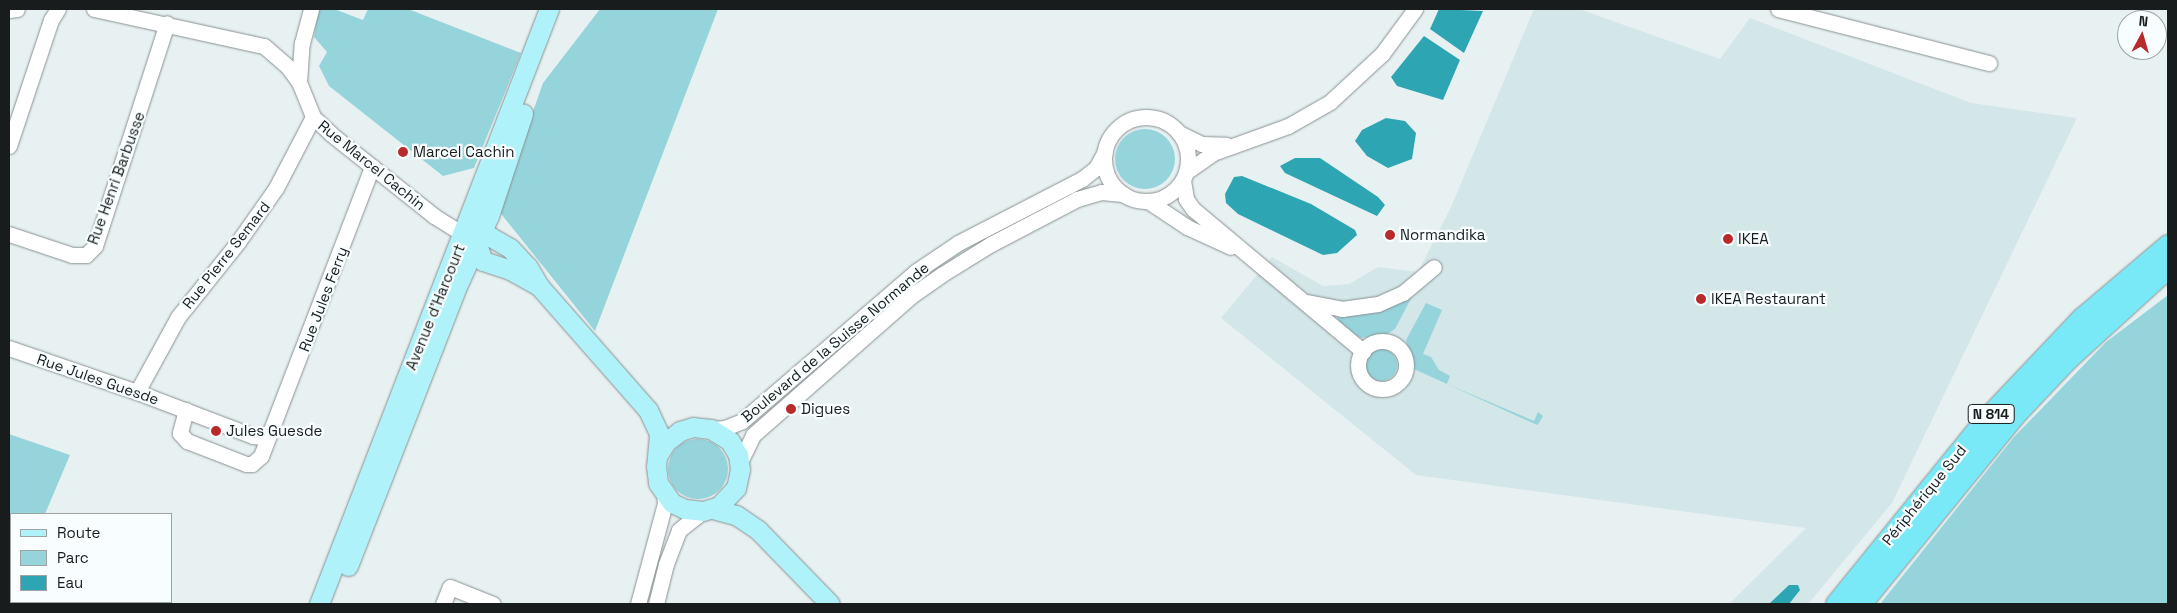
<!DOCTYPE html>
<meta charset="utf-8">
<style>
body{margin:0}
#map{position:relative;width:2177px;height:613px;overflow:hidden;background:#e8f1f2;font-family:"Space Grotesk",sans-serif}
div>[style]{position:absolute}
.built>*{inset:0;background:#d3e6e8}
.green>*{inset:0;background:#96d4dc}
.round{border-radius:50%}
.water>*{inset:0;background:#2da5b3}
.roads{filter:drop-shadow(0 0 1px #899192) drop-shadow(0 0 1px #899192)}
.minor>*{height:15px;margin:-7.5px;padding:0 7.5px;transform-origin:7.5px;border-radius:7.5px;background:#fff}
.minor>.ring{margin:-7.5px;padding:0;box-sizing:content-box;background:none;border:15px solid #fff;border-radius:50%}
.major>*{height:19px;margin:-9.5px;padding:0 9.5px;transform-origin:9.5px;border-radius:9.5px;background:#aff2fa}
.highway>*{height:21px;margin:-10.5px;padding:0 10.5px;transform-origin:10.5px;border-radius:10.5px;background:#79e9f7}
.dots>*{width:14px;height:14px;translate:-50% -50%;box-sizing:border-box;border:2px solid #f8feff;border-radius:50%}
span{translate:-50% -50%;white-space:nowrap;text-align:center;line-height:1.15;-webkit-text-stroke:4.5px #f8feff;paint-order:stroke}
.shield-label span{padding:1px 4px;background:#f8feff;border:1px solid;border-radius:4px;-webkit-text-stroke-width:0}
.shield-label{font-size:14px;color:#181c1c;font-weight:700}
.poi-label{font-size:15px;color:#181c1c}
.left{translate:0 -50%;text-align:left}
.street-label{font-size:15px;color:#181c1c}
.frame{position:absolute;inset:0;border:10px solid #181c1c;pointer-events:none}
.legend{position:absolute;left:10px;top:513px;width:162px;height:90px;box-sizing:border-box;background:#f8feff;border:1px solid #9ea4a4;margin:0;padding:6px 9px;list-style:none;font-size:15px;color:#181c1c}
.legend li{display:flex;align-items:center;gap:10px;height:25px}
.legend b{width:25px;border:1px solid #9ea4a4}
.north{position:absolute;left:2117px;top:10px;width:50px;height:50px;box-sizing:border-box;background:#f8feff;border:1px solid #9ea4a4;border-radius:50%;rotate:6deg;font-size:14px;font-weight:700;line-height:20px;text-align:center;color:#181c1c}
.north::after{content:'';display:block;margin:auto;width:18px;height:22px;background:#b92a2a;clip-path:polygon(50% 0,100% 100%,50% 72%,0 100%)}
</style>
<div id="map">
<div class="built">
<i style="clip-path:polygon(1534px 9px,1579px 9px,1720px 59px,1750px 18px,1971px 103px,2077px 118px,1892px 503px,1808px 604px,1729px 604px,1806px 528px,1416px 475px,1221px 318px,1272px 257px,1323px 286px,1349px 284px,1378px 267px,1418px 272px,1451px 207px)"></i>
</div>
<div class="green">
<i style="clip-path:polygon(318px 9px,334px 9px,363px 20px,368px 9px,408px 9px,521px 53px,474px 168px,443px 176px,329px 86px,319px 66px,327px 52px,314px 37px)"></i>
<i style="clip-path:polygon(600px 9px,718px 9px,595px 331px,498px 210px,543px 83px)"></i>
<i class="round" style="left:1115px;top:129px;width:60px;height:60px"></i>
<i style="clip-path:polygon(1415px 291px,1395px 329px,1386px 335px,1360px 338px,1337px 320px,1340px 314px)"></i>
<i style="clip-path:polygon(2168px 295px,2168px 604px,1880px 604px,2014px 437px,2106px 342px)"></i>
<i style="clip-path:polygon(1426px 303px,1442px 310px,1423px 354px,1431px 357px,1439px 370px,1450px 376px,1447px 384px,1534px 421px,1538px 412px,1543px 416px,1539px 423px,1537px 425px,1414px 369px,1406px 340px)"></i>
<i class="round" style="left:1365px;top:349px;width:32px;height:32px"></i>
<i style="clip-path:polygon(9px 434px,70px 455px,45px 514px,11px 514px,11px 602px,36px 602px,35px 604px,9px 604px)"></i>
<i class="round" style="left:668px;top:439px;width:60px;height:60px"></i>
</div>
<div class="water">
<i style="clip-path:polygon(1439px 9px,1483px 11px,1464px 53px,1430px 29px)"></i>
<i style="clip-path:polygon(1424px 36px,1460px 60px,1443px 100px,1397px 86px,1391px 77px)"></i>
<i style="clip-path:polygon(1386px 118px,1405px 121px,1416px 133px,1412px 159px,1388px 168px,1367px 156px,1355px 141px,1362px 130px)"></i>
<i style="clip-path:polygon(1295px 158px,1320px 158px,1378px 197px,1385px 205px,1377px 216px,1285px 173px,1280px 166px)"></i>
<i style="clip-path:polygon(1242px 176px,1311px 204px,1355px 230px,1357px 235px,1337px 253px,1323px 255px,1238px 214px,1226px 203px,1225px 194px,1234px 177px)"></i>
<i style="clip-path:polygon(1789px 585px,1798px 585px,1800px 590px,1789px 604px,1769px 604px)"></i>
</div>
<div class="roads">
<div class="minor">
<i style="left:94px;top:9px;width:174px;rotate:12.3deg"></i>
<i style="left:264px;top:46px;width:32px;rotate:41deg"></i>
<i style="left:288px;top:67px;width:19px;rotate:54deg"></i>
<i style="left:299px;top:82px;width:38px;rotate:68deg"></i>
<i style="left:313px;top:117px;width:25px;rotate:43deg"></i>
<i style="left:331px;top:134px;width:132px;rotate:38.5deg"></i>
<i style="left:434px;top:216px;width:44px;rotate:31.9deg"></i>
<i style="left:1778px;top:9px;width:218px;rotate:14.4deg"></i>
<i style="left:9px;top:10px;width:8px;rotate:-7deg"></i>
<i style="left:299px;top:82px;width:39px;rotate:-86deg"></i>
<i style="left:302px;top:43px;width:35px;rotate:-75deg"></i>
<i class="ring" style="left:1104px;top:117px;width:69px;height:69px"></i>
<i style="left:1179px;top:133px;width:25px;rotate:26deg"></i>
<i style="left:1202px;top:144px;width:24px;rotate:2deg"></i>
<i style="left:9px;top:146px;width:133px;rotate:-71.6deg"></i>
<i style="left:51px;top:20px;width:13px;rotate:-58deg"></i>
<i style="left:1186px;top:172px;width:33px;rotate:-35deg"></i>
<i style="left:1213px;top:153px;width:80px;rotate:-19.8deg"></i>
<i style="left:1288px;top:126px;width:48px;rotate:-29.7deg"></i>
<i style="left:1330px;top:102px;width:71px;rotate:-42.7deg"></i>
<i style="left:1382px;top:54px;width:56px;rotate:-53.7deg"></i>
<i style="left:1183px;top:180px;width:19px;rotate:81deg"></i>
<i style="left:1186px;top:199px;width:12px;rotate:55deg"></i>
<i style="left:1193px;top:209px;width:222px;rotate:39.9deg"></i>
<i style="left:1148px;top:201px;width:47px;rotate:33.7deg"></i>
<i style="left:1187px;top:227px;width:48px;rotate:24.4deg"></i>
<i style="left:9px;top:234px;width:66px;rotate:18.4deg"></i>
<i style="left:72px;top:255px;width:14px"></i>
<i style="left:86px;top:255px;width:13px;rotate:-45deg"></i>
<i style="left:95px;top:246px;width:234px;rotate:-72.1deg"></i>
<i style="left:1307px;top:302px;width:36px;rotate:11deg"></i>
<i style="left:1342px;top:309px;width:36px;rotate:-8deg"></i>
<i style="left:1378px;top:304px;width:27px;rotate:-24deg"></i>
<i style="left:1403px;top:293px;width:40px;rotate:-40deg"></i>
<i class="ring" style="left:1358px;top:341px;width:33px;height:33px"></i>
<i style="left:9px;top:348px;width:135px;rotate:19deg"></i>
<i style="left:137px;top:392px;width:124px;rotate:20.8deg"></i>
<i style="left:253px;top:436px;width:9px;rotate:6deg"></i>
<i style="left:262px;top:437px;width:12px;rotate:-35deg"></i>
<i style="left:137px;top:392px;width:85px;rotate:-61.3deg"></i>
<i style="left:178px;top:317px;width:96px;rotate:-51.3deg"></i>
<i style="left:238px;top:242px;width:66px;rotate:-54.9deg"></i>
<i style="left:276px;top:188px;width:80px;rotate:-62.5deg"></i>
<i style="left:186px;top:410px;width:24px;rotate:105deg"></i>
<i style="left:180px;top:433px;width:11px;rotate:49deg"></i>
<i style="left:187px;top:441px;width:63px;rotate:21.3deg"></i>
<i style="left:246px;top:464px;width:6px"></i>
<i style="left:252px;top:464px;width:12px;rotate:-42deg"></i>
<i style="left:261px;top:456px;width:310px;rotate:-69deg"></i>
<i style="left:711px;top:429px;width:14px;rotate:-4deg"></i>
<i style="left:725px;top:428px;width:18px;rotate:-22deg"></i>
<i style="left:742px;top:421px;width:228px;rotate:-40.7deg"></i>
<i style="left:915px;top:272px;width:52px;rotate:-34deg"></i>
<i style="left:958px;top:243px;width:140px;rotate:-27.3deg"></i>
<i style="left:1082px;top:179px;width:18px;rotate:-38deg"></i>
<i style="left:1096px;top:168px;width:18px;rotate:-61deg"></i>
<i style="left:740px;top:462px;width:30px;rotate:-64deg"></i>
<i style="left:753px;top:435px;width:210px;rotate:-41.3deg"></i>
<i style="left:911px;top:296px;width:37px;rotate:-35deg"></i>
<i style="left:941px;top:275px;width:59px;rotate:-31.8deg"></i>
<i style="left:991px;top:244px;width:97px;rotate:-27.6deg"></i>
<i style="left:1077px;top:199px;width:25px;rotate:-16deg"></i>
<i style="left:1101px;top:192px;width:22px;rotate:5deg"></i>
<i style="left:125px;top:604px;width:2px;rotate:-63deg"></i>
<i style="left:443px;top:604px;width:18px;rotate:-68deg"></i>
<i style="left:450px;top:587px;width:46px;rotate:21.6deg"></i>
<i style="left:638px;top:604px;width:105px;rotate:-75deg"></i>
<i style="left:665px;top:503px;width:9px;rotate:-96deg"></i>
<i style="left:656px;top:604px;width:41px;rotate:-76deg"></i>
<i style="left:666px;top:564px;width:36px;rotate:-69deg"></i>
<i style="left:679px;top:530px;width:31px;rotate:-38deg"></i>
</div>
<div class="major">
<i style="left:476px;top:241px;width:14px;rotate:-21deg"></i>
<i style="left:489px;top:236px;width:24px;rotate:30deg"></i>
<i style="left:510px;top:248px;width:26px;rotate:47deg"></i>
<i style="left:528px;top:267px;width:22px;rotate:60deg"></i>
<i style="left:539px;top:286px;width:165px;rotate:48.7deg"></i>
<i style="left:648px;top:410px;width:26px;rotate:65deg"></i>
<i style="left:659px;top:434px;width:32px;rotate:95deg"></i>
<i style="left:656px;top:466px;width:17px;rotate:83deg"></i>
<i style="left:658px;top:483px;width:24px;rotate:55deg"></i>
<i style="left:672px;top:503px;width:14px;rotate:25deg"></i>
<i style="left:685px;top:509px;width:18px;rotate:6deg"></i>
<i style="left:703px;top:511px;width:17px;rotate:-17deg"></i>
<i style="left:719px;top:506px;width:25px;rotate:-47deg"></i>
<i style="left:736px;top:488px;width:19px;rotate:-78deg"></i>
<i style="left:740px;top:469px;width:14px;rotate:-98deg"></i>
<i style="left:738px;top:455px;width:16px;rotate:-120deg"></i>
<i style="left:730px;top:441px;width:22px;rotate:-148deg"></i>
<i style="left:711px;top:429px;width:18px;rotate:-174deg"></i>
<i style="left:693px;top:427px;width:14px;rotate:163deg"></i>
<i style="left:680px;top:431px;width:18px;rotate:142deg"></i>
<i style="left:666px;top:442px;width:15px;rotate:122deg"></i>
<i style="left:476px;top:241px;width:21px;rotate:71deg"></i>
<i style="left:483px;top:261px;width:28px;rotate:18deg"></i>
<i style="left:510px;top:270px;width:31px;rotate:29deg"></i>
<i style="left:713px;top:509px;width:24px;rotate:15deg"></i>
<i style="left:736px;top:515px;width:27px;rotate:34deg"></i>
<i style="left:758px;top:530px;width:103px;rotate:45.8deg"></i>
<i style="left:348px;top:566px;width:305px;rotate:-68.7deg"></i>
<i style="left:459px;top:282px;width:72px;rotate:-65.6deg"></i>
<i style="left:489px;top:216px;width:108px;rotate:-71.6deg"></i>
<i style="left:319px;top:604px;width:638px;rotate:-68.87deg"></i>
</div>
<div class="highway">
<i style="left:1836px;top:604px;width:238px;rotate:-51deg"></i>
<i style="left:1986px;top:419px;width:139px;rotate:-46.5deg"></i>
<i style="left:2082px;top:318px;width:113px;rotate:-40.3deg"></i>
<i style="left:1860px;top:604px;width:245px;rotate:-50.8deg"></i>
<i style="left:2015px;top:414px;width:76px;rotate:-46.6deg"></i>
<i style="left:2067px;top:359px;width:137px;rotate:-42.3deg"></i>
</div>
</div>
<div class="dots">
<i style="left:403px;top:152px;background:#b92a2a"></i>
<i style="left:1390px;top:235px;background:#b92a2a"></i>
<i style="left:1728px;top:239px;background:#b92a2a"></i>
<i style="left:1701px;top:299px;background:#b92a2a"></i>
<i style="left:791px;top:409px;background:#b92a2a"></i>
<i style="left:216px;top:431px;background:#b92a2a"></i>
</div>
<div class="shield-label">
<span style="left:1991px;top:414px">N 814</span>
</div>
<div class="poi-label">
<span class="left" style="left:413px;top:152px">Marcel Cachin</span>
<span class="left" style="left:1400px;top:235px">Normandika</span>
<span class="left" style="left:1738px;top:239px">IKEA</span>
<span class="left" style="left:1711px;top:299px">IKEA Restaurant</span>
<span class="left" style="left:801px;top:409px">Digues</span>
<span class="left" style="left:226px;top:431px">Jules Guesde</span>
</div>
<div class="street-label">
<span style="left:372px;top:165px;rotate:39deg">Rue Marcel Cachin</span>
<span style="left:116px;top:178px;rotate:-70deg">Rue Henri Barbusse</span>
<span style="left:226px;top:255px;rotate:-52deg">Rue Pierre Semard</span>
<span style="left:323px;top:299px;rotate:-69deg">Rue Jules Ferry</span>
<span style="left:435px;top:307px;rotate:-68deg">Avenue d'Harcourt</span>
<span style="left:835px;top:342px;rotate:-40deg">Boulevard de la Suisse Normande</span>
<span style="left:98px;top:379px;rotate:19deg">Rue Jules Guesde</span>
<span style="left:1924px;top:495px;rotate:-51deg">Périphérique Sud</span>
</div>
<div class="frame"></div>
<ul class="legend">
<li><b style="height:6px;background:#aff2fa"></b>Route</li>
<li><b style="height:14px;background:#96d4dc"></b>Parc</li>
<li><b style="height:14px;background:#2da5b3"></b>Eau</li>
</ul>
<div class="north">N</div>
</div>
